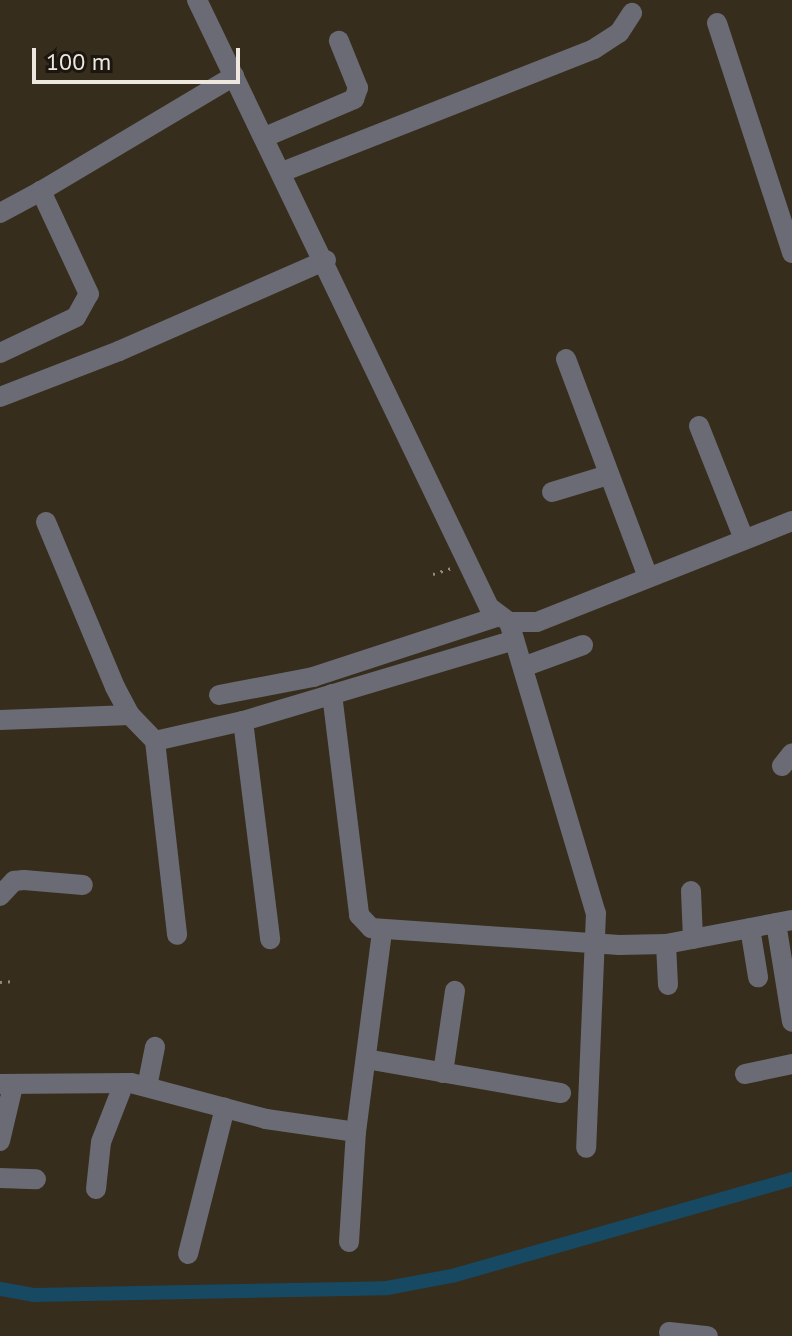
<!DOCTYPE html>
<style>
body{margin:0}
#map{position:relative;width:792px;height:1336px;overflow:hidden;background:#372d1c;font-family:"PT Sans",sans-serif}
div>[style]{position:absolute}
.canal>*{height:14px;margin:-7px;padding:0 7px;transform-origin:7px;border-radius:7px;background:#174963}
.path>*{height:3px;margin-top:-1.5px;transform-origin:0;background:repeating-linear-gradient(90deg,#928a7c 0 2px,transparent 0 8px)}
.minor>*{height:20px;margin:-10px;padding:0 10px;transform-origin:10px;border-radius:10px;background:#6a6b75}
span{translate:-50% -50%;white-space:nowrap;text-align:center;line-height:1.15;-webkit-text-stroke:6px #1b160f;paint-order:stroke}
.scale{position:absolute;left:32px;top:48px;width:208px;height:36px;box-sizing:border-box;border:4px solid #eee7dd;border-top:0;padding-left:10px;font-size:24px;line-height:28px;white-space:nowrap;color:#eee7dd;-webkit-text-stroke:6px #1b160f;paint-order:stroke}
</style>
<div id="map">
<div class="canal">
<i style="left:0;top:1289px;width:34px;rotate:10deg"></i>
<i style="left:33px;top:1295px;width:354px;rotate:-1.1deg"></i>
<i style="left:387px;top:1288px;width:66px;rotate:-10.5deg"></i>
<i style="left:452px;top:1276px;width:354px;rotate:-15.9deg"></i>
</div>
<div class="path">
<i style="left:433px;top:574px;width:22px;rotate:-18deg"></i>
<i style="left:0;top:982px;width:15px;rotate:-4deg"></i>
</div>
<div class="minor">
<i style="left:197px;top:0;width:674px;rotate:64.31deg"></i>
<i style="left:489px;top:607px;width:25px;rotate:37deg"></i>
<i style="left:509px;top:622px;width:28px"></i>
<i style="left:537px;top:622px;width:274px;rotate:-21.6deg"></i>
<i style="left:717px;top:23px;width:242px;rotate:71.9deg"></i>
<i style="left:265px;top:137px;width:97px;rotate:-23.1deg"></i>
<i style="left:354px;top:99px;width:12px;rotate:-70deg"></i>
<i style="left:358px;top:88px;width:51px;rotate:-112deg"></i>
<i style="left:282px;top:172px;width:335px;rotate:-21.5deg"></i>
<i style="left:594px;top:49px;width:30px;rotate:-33deg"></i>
<i style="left:619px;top:33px;width:24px;rotate:-57deg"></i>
<i style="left:0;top:213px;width:47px;rotate:-28.2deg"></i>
<i style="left:0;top:353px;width:84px;rotate:-25.3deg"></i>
<i style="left:76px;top:317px;width:26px;rotate:-61deg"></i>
<i style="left:89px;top:294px;width:114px;rotate:-115deg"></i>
<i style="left:41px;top:191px;width:225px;rotate:-30.8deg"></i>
<i style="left:566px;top:359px;width:233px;rotate:69.4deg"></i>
<i style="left:0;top:397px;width:128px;rotate:-21.1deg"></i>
<i style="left:119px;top:351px;width:226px;rotate:-23.7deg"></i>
<i style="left:699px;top:426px;width:122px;rotate:68.3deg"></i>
<i style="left:552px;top:492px;width:59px;rotate:-16.9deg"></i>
<i style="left:46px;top:522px;width:179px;rotate:67.3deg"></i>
<i style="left:115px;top:687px;width:32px;rotate:62deg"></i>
<i style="left:130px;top:715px;width:36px;rotate:46deg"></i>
<i style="left:155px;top:741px;width:195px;rotate:83.5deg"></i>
<i style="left:509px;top:622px;width:304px;rotate:73.4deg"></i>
<i style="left:596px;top:913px;width:235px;rotate:92.4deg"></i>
<i style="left:523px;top:667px;width:64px;rotate:-20.1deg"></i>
<i style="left:332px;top:694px;width:223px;rotate:83deg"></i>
<i style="left:359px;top:915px;width:18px;rotate:47deg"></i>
<i style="left:371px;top:928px;width:249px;rotate:3.9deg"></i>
<i style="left:619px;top:945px;width:47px;rotate:-1.2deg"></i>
<i style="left:666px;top:944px;width:128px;rotate:-10.8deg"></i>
<i style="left:219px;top:695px;width:96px;rotate:-10.8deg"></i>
<i style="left:313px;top:677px;width:197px;rotate:-18.1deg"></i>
<i style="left:0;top:720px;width:130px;rotate:-2.2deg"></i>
<i style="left:243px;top:721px;width:220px;rotate:82.9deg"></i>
<i style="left:155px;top:741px;width:90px;rotate:-12.8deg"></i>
<i style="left:243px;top:721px;width:283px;rotate:-16.6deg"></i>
<i style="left:782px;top:766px;width:16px;rotate:-52deg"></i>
<i style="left:691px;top:891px;width:48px;rotate:87.6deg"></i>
<i style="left:0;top:896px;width:21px;rotate:-47deg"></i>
<i style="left:14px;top:881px;width:10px;rotate:-6deg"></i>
<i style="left:24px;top:880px;width:59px;rotate:4.8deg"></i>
<i style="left:776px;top:923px;width:100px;rotate:80.8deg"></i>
<i style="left:750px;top:928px;width:50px;rotate:80.7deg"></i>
<i style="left:666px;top:944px;width:41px;rotate:87.2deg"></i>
<i style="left:366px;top:1059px;width:198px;rotate:9.9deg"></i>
<i style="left:443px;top:1073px;width:83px;rotate:-81.7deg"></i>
<i style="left:745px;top:1074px;width:48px;rotate:-12deg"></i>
<i style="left:0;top:1084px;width:131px;rotate:-0.4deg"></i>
<i style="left:131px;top:1083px;width:140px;rotate:14.9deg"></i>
<i style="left:266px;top:1119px;width:91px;rotate:8.2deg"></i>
<i style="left:147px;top:1087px;width:41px;rotate:-78.7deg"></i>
<i style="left:0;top:1141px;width:57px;rotate:-76.7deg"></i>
<i style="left:0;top:1178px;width:36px;rotate:2deg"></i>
<i style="left:96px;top:1189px;width:47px;rotate:-83.9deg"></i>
<i style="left:101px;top:1142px;width:63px;rotate:-68.7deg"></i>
<i style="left:349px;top:1242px;width:110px;rotate:-86.4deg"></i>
<i style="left:356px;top:1132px;width:203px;rotate:-82.6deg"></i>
<i style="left:188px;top:1254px;width:151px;rotate:-75.8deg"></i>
<i style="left:669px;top:1332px;width:39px;rotate:6deg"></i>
</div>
<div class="scale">100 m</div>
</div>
